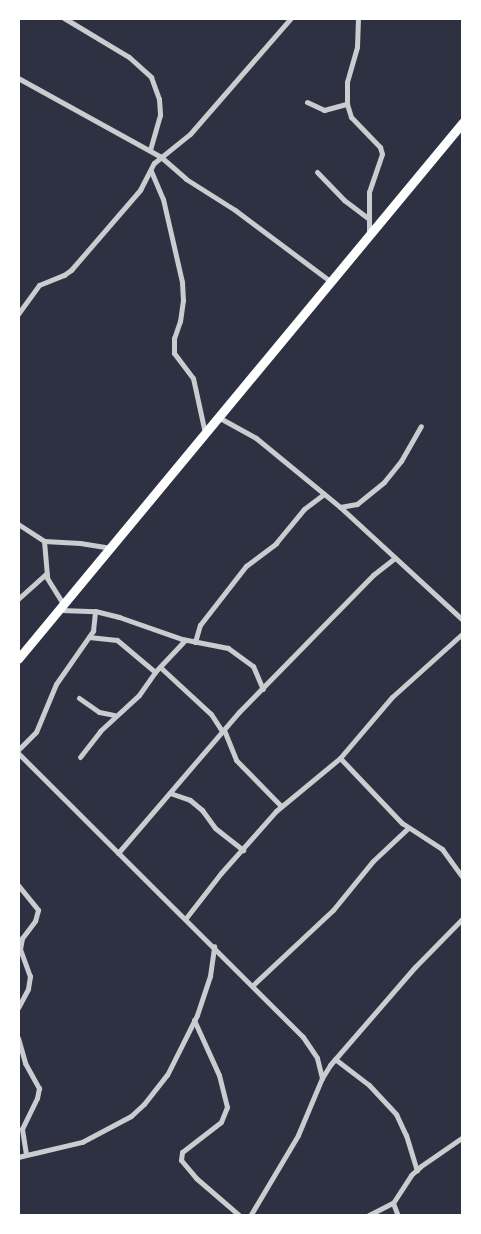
<!DOCTYPE html>
<style>
body{margin:0}
#map{position:relative;width:481px;height:1234px;overflow:hidden;background:#2d3142;font-family:"Alegreya Sans",sans-serif}
div>[style]{position:absolute}
.minor>*{height:5px;margin:-2.5px;padding:0 2.5px;transform-origin:2.5px;border-radius:2.5px;background:#caccd0}
.trunk>*{height:9px;margin:-4.5px;padding:0 4.5px;transform-origin:4.5px;border-radius:4.5px;background:#fff}
span{translate:-50% -50%;white-space:nowrap;text-align:center;line-height:1.15;-webkit-text-stroke:6px #fff;paint-order:stroke}
.frame{position:absolute;inset:0;border:20px solid #fff;pointer-events:none}
</style>
<div id="map">
<div class="minor">
<i style="left:64px;top:18px;width:76px;rotate:31deg"></i>
<i style="left:129px;top:57px;width:30px;rotate:42deg"></i>
<i style="left:151px;top:77px;width:23px;rotate:70deg"></i>
<i style="left:159px;top:99px;width:16px;rotate:86deg"></i>
<i style="left:160px;top:115px;width:36px;rotate:106deg"></i>
<i style="left:358px;top:18px;width:29px;rotate:92deg"></i>
<i style="left:357px;top:47px;width:36px;rotate:106deg"></i>
<i style="left:347px;top:82px;width:22px;rotate:90deg"></i>
<i style="left:347px;top:104px;width:14px;rotate:73deg"></i>
<i style="left:351px;top:117px;width:42px;rotate:46deg"></i>
<i style="left:380px;top:147px;width:7px;rotate:74deg"></i>
<i style="left:382px;top:154px;width:40px;rotate:108.9deg"></i>
<i style="left:369px;top:192px;width:41px;rotate:90deg"></i>
<i style="left:18px;top:78px;width:163px;rotate:28.9deg"></i>
<i style="left:161px;top:157px;width:33px;rotate:41deg"></i>
<i style="left:186px;top:179px;width:58px;rotate:32.3deg"></i>
<i style="left:235px;top:210px;width:119px;rotate:36.8deg"></i>
<i style="left:307px;top:102px;width:19px;rotate:25deg"></i>
<i style="left:324px;top:110px;width:24px;rotate:-15deg"></i>
<i style="left:151px;top:171px;width:30px;rotate:67deg"></i>
<i style="left:163px;top:199px;width:85px;rotate:77.1deg"></i>
<i style="left:182px;top:282px;width:18px;rotate:87deg"></i>
<i style="left:183px;top:300px;width:21px;rotate:98deg"></i>
<i style="left:180px;top:321px;width:18px;rotate:109deg"></i>
<i style="left:174px;top:338px;width:15px;rotate:90deg"></i>
<i style="left:174px;top:353px;width:31px;rotate:53deg"></i>
<i style="left:193px;top:378px;width:56px;rotate:77.7deg"></i>
<i style="left:317px;top:172px;width:39px;rotate:46deg"></i>
<i style="left:344px;top:200px;width:31px;rotate:37deg"></i>
<i style="left:18px;top:314px;width:36px;rotate:-54deg"></i>
<i style="left:39px;top:285px;width:27px;rotate:-22deg"></i>
<i style="left:64px;top:275px;width:9px;rotate:-36deg"></i>
<i style="left:71px;top:270px;width:106px;rotate:-49.2deg"></i>
<i style="left:140px;top:190px;width:30px;rotate:-63deg"></i>
<i style="left:154px;top:163px;width:46px;rotate:-38.9deg"></i>
<i style="left:190px;top:134px;width:154px;rotate:-49deg"></i>
<i style="left:218px;top:417px;width:43px;rotate:28.9deg"></i>
<i style="left:256px;top:438px;width:109px;rotate:39.4deg"></i>
<i style="left:340px;top:507px;width:167px;rotate:42.6deg"></i>
<i style="left:340px;top:507px;width:17px;rotate:-10deg"></i>
<i style="left:357px;top:504px;width:35px;rotate:-39deg"></i>
<i style="left:384px;top:482px;width:27px;rotate:-51deg"></i>
<i style="left:401px;top:461px;width:40px;rotate:-60.3deg"></i>
<i style="left:18px;top:524px;width:31px;rotate:33deg"></i>
<i style="left:44px;top:541px;width:36px;rotate:3deg"></i>
<i style="left:80px;top:543px;width:30px;rotate:9deg"></i>
<i style="left:44px;top:541px;width:37px;rotate:85deg"></i>
<i style="left:47px;top:578px;width:32px;rotate:58deg"></i>
<i style="left:18px;top:599px;width:38px;rotate:-42deg"></i>
<i style="left:61px;top:610px;width:34px;rotate:2deg"></i>
<i style="left:95px;top:611px;width:25px;rotate:14deg"></i>
<i style="left:119px;top:617px;width:67px;rotate:19.2deg"></i>
<i style="left:182px;top:639px;width:47px;rotate:11.1deg"></i>
<i style="left:228px;top:648px;width:31px;rotate:36deg"></i>
<i style="left:253px;top:666px;width:25px;rotate:67deg"></i>
<i style="left:89px;top:637px;width:28px;rotate:6deg"></i>
<i style="left:117px;top:640px;width:50px;rotate:40.1deg"></i>
<i style="left:195px;top:642px;width:18px;rotate:-74deg"></i>
<i style="left:200px;top:625px;width:75px;rotate:-52.1deg"></i>
<i style="left:246px;top:566px;width:38px;rotate:-37deg"></i>
<i style="left:276px;top:543px;width:44px;rotate:-50.5deg"></i>
<i style="left:304px;top:509px;width:25px;rotate:-37deg"></i>
<i style="left:160px;top:667px;width:69px;rotate:42.7deg"></i>
<i style="left:211px;top:714px;width:20px;rotate:57deg"></i>
<i style="left:79px;top:698px;width:24px;rotate:35deg"></i>
<i style="left:99px;top:712px;width:15px;rotate:11deg"></i>
<i style="left:224px;top:730px;width:32px;rotate:68deg"></i>
<i style="left:236px;top:760px;width:64px;rotate:45.6deg"></i>
<i style="left:18px;top:750px;width:25px;rotate:-45deg"></i>
<i style="left:36px;top:732px;width:52px;rotate:-67.4deg"></i>
<i style="left:56px;top:684px;width:65px;rotate:-55.1deg"></i>
<i style="left:93px;top:631px;width:20px;rotate:-84deg"></i>
<i style="left:18px;top:753px;width:402px;rotate:44.9deg"></i>
<i style="left:303px;top:1037px;width:25px;rotate:56deg"></i>
<i style="left:317px;top:1058px;width:21px;rotate:76deg"></i>
<i style="left:80px;top:757px;width:33px;rotate:-52deg"></i>
<i style="left:100px;top:731px;width:53px;rotate:-42.7deg"></i>
<i style="left:139px;top:695px;width:28px;rotate:-55deg"></i>
<i style="left:155px;top:672px;width:44px;rotate:-46.8deg"></i>
<i style="left:340px;top:758px;width:90px;rotate:46.4deg"></i>
<i style="left:402px;top:823px;width:48px;rotate:33deg"></i>
<i style="left:442px;top:849px;width:36px;rotate:54deg"></i>
<i style="left:170px;top:793px;width:21px;rotate:19deg"></i>
<i style="left:190px;top:800px;width:16px;rotate:40deg"></i>
<i style="left:202px;top:810px;width:22px;rotate:54deg"></i>
<i style="left:215px;top:828px;width:36px;rotate:38deg"></i>
<i style="left:118px;top:853px;width:186px;rotate:-49.4deg"></i>
<i style="left:239px;top:712px;width:192px;rotate:-45.6deg"></i>
<i style="left:373px;top:575px;width:28px;rotate:-38deg"></i>
<i style="left:18px;top:885px;width:32px;rotate:51deg"></i>
<i style="left:38px;top:910px;width:11px;rotate:105deg"></i>
<i style="left:35px;top:921px;width:21px;rotate:127deg"></i>
<i style="left:22px;top:938px;width:11px;rotate:100deg"></i>
<i style="left:20px;top:949px;width:29px;rotate:70deg"></i>
<i style="left:30px;top:976px;width:13px;rotate:99deg"></i>
<i style="left:28px;top:989px;width:21px;rotate:118deg"></i>
<i style="left:186px;top:918px;width:57px;rotate:-52.1deg"></i>
<i style="left:221px;top:873px;width:83px;rotate:-48.4deg"></i>
<i style="left:276px;top:811px;width:83px;rotate:-39.6deg"></i>
<i style="left:340px;top:758px;width:80px;rotate:-49.6deg"></i>
<i style="left:392px;top:697px;width:96px;rotate:-42deg"></i>
<i style="left:253px;top:985px;width:110px;rotate:-43.2deg"></i>
<i style="left:333px;top:910px;width:63px;rotate:-50.8deg"></i>
<i style="left:373px;top:861px;width:48px;rotate:-43.3deg"></i>
<i style="left:194px;top:1020px;width:60px;rotate:65.6deg"></i>
<i style="left:219px;top:1075px;width:33px;rotate:76deg"></i>
<i style="left:227px;top:1107px;width:16px;rotate:112deg"></i>
<i style="left:221px;top:1122px;width:49px;rotate:142.4deg"></i>
<i style="left:182px;top:1152px;width:8px;rotate:97deg"></i>
<i style="left:181px;top:1160px;width:23px;rotate:50deg"></i>
<i style="left:196px;top:1178px;width:58px;rotate:40.8deg"></i>
<i style="left:18px;top:1038px;width:26px;rotate:74deg"></i>
<i style="left:25px;top:1063px;width:29px;rotate:61deg"></i>
<i style="left:39px;top:1088px;width:10px;rotate:101deg"></i>
<i style="left:37px;top:1098px;width:34px;rotate:116deg"></i>
<i style="left:22px;top:1129px;width:26px;rotate:81deg"></i>
<i style="left:335px;top:1059px;width:43px;rotate:37.4deg"></i>
<i style="left:369px;top:1085px;width:40px;rotate:47deg"></i>
<i style="left:396px;top:1114px;width:23px;rotate:65deg"></i>
<i style="left:406px;top:1135px;width:37px;rotate:73deg"></i>
<i style="left:18px;top:1157px;width:66px;rotate:-13.2deg"></i>
<i style="left:82px;top:1142px;width:55px;rotate:-28deg"></i>
<i style="left:131px;top:1116px;width:18px;rotate:-43deg"></i>
<i style="left:144px;top:1104px;width:37px;rotate:-52deg"></i>
<i style="left:167px;top:1075px;width:67px;rotate:-63.4deg"></i>
<i style="left:197px;top:1015px;width:41px;rotate:-71.6deg"></i>
<i style="left:210px;top:976px;width:30px;rotate:-82deg"></i>
<i style="left:393px;top:1203px;width:14px;rotate:69deg"></i>
<i style="left:250px;top:1216px;width:94px;rotate:-59.3deg"></i>
<i style="left:298px;top:1135px;width:62px;rotate:-67.2deg"></i>
<i style="left:322px;top:1078px;width:15px;rotate:-58deg"></i>
<i style="left:330px;top:1065px;width:130px;rotate:-49.1deg"></i>
<i style="left:415px;top:967px;width:69px;rotate:-45.6deg"></i>
<i style="left:367px;top:1216px;width:29px;rotate:-27deg"></i>
<i style="left:393px;top:1203px;width:33px;rotate:-57deg"></i>
<i style="left:411px;top:1175px;width:13px;rotate:-42deg"></i>
<i style="left:421px;top:1166px;width:51px;rotate:-34.6deg"></i>
</div>
<div class="trunk">
<i style="left:18px;top:659px;width:697px;rotate:-50.35deg"></i>
</div>
<div class="frame"></div>
</div>
